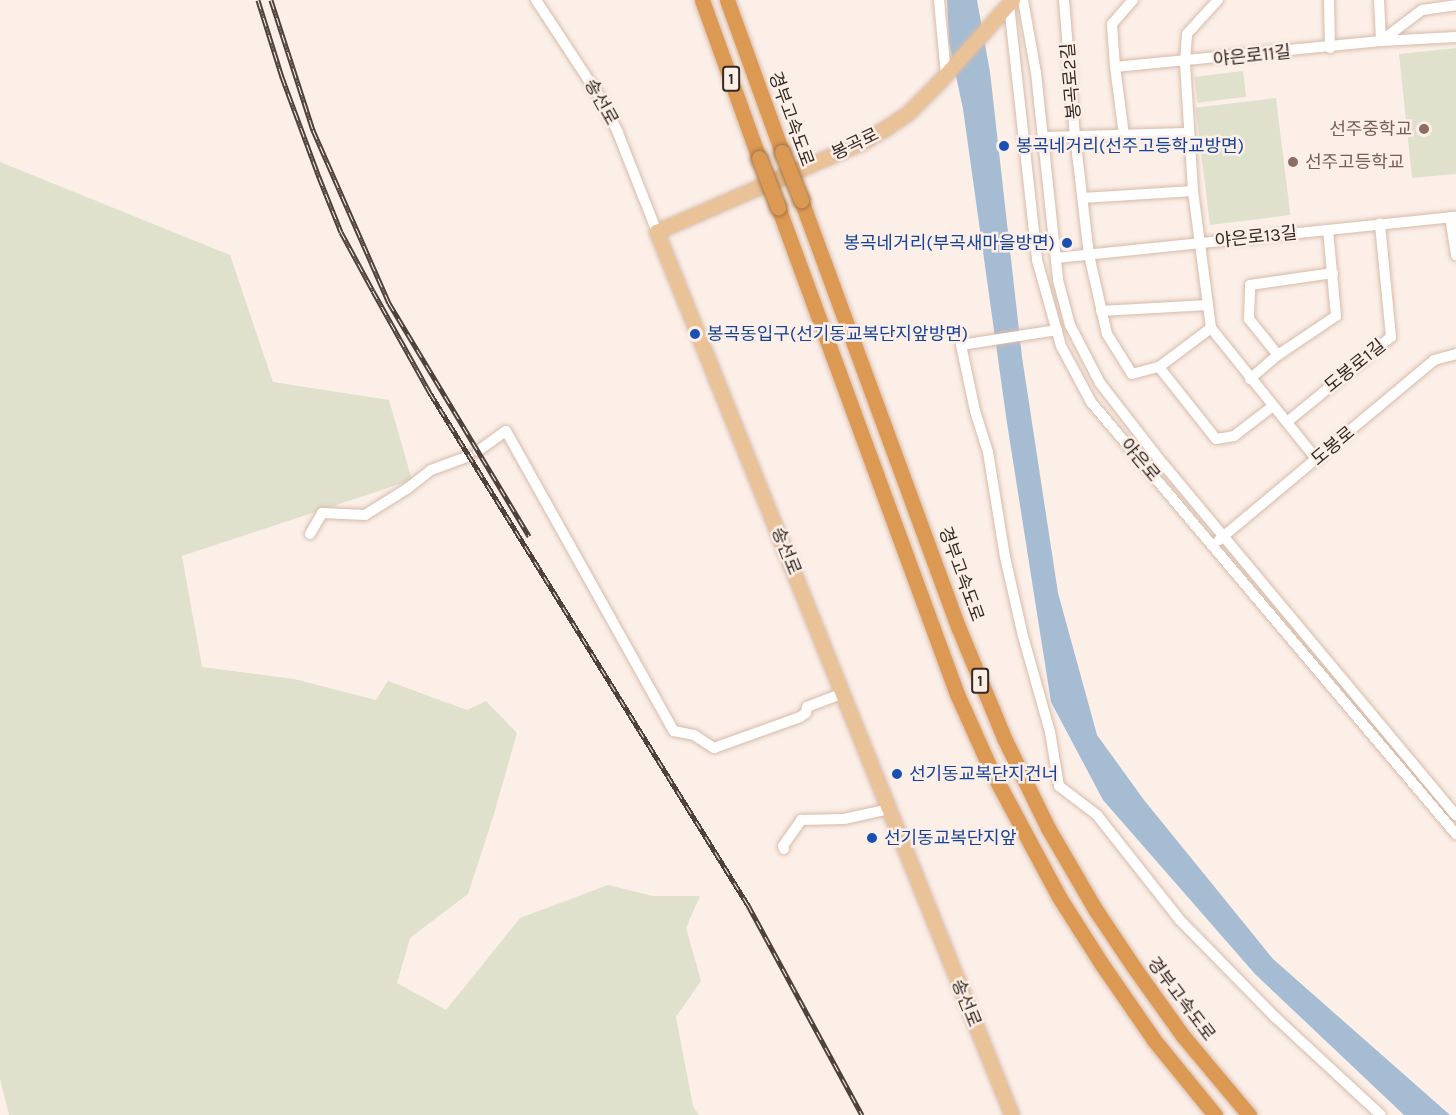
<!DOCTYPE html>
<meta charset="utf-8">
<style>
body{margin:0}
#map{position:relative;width:1456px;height:1115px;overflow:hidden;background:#fbefe8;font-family:Karla,"Noto Sans KR",sans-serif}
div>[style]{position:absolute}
.green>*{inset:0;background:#dfe1cd;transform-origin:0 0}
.water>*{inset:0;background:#a5bcd3}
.roads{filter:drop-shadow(0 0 2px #d7bba9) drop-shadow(0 0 2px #d7bba9)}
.minor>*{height:10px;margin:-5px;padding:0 5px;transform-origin:5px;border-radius:5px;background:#fff}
.major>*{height:14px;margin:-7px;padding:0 7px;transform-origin:7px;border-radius:7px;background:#eac298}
.highway>*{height:15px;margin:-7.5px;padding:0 7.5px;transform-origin:7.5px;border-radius:7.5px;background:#dc9953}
.rail>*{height:5px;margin-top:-2.5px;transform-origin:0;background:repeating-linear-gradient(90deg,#fbefe8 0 9px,#4e433c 0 18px);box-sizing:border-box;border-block:2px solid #4e433c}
.bridges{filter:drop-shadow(0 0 2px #a27242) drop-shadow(0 0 2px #a27242)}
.highway-bridge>*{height:15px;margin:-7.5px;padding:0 7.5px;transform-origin:7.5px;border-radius:7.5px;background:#dc9953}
.dots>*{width:16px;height:16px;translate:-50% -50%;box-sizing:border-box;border:3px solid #fbefe8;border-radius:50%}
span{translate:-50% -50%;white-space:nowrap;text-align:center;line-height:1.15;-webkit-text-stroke:5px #fbefe8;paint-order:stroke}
.shield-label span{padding:2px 4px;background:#fbefe8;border:2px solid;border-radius:4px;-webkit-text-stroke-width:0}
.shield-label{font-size:16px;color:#352a23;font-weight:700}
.street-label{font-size:18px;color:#352a23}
.education-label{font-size:18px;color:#785e54}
.right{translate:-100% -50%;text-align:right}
.left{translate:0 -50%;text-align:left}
.transit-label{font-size:18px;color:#164399}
</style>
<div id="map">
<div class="green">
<i style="clip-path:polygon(1456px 48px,1456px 174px,1412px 178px,1399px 54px)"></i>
<i style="left:1243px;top:71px;width:26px;height:49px;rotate:83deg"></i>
<i style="left:1276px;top:98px;width:118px;height:81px;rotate:83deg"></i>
<i style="clip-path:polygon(0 162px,230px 255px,273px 382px,389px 400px,412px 480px,182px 556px,202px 667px,294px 679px,376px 700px,388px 681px,467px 710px,486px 701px,517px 733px,494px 814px,468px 894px,410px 938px,397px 983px,446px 1010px,520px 918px,608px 885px,653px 896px,700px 896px,686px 928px,701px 981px,676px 1017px,693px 1106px,699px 1115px,9px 1115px,0 1079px)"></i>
</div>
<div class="water">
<i style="clip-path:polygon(947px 0,977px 0,990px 72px,1022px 357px,1058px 593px,1097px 735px,1144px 800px,1273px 959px,1450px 1115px,1404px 1115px,1255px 974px,1103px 800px,1051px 702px,1007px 423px,963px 109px,949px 43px)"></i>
</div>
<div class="roads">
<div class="minor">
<i style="left:536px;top:0;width:118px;rotate:56.7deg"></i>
<i style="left:601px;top:99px;width:38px;rotate:63deg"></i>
<i style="left:618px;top:133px;width:106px;rotate:68.5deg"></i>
<i style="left:939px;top:0;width:75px;rotate:84.7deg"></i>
<i style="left:1023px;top:0;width:74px;rotate:79.9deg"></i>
<i style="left:1036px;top:73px;width:208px;rotate:83.9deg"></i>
<i style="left:1058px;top:280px;width:47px;rotate:75.1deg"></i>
<i style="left:1070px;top:325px;width:65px;rotate:62.7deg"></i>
<i style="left:1100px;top:383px;width:96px;rotate:52.2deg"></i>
<i style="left:1159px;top:459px;width:464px;rotate:50.2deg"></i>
<i style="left:1064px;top:0;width:136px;rotate:85.4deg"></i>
<i style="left:1075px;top:136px;width:120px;rotate:83.3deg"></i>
<i style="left:1089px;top:255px;width:81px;rotate:77.2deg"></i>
<i style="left:1107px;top:334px;width:47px;rotate:58deg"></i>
<i style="left:1132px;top:374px;width:28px;rotate:-15deg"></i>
<i style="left:1159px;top:367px;width:65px;rotate:-36.9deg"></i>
<i style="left:1218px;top:0;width:46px;rotate:132.4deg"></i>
<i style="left:1187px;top:34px;width:29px;rotate:94deg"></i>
<i style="left:1185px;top:63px;width:128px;rotate:86.4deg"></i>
<i style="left:1193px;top:191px;width:138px;rotate:82.5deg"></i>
<i style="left:1211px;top:328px;width:169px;rotate:51.2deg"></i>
<i style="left:1329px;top:0;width:48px;rotate:88.8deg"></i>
<i style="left:1379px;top:0;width:41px;rotate:87.2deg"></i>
<i style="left:1009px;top:5px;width:257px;rotate:83.7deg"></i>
<i style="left:1037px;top:260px;width:89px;rotate:74.4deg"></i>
<i style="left:1061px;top:346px;width:64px;rotate:61.8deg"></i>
<i style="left:1091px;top:402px;width:566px;rotate:49.81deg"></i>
<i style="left:1381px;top:41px;width:51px;rotate:-37.1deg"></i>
<i style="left:1422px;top:10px;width:34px;rotate:-8deg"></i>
<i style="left:1115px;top:67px;width:43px;rotate:-94deg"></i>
<i style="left:1112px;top:24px;width:32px;rotate:-49deg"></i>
<i style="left:1124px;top:135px;width:69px;rotate:-97.5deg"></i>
<i style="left:1115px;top:67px;width:267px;rotate:-5.6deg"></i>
<i style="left:1381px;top:41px;width:75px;rotate:-3.1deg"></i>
<i style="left:1043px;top:137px;width:145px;rotate:-1.6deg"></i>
<i style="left:1083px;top:198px;width:110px;rotate:-3.6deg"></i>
<i style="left:1450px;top:217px;width:39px;rotate:81deg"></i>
<i style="left:1056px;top:258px;width:402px;rotate:-5.9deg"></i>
<i style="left:1101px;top:311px;width:107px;rotate:-3.2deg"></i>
<i style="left:1057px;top:330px;width:97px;rotate:171.1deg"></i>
<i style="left:961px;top:345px;width:67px;rotate:78deg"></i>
<i style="left:975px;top:411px;width:43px;rotate:72.4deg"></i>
<i style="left:988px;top:452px;width:106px;rotate:80.8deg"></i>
<i style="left:1005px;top:557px;width:81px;rotate:77.2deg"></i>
<i style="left:1023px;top:636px;width:100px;rotate:74.3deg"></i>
<i style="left:1050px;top:732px;width:55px;rotate:80.5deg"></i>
<i style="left:1059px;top:786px;width:48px;rotate:37.3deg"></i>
<i style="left:1097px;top:815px;width:134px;rotate:51.7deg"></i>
<i style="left:1180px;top:920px;width:136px;rotate:45.6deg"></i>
<i style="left:1275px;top:1017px;width:144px;rotate:42.8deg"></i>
<i style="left:1278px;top:355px;width:46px;rotate:-128.9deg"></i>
<i style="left:1249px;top:319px;width:34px;rotate:-88deg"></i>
<i style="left:1250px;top:285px;width:84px;rotate:-8.2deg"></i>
<i style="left:1159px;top:367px;width:92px;rotate:51.6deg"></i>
<i style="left:1216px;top:439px;width:18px;rotate:-9deg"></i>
<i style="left:1234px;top:436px;width:49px;rotate:-37.6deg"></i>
<i style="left:1250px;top:379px;width:37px;rotate:-41deg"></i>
<i style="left:1278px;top:355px;width:70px;rotate:-33.9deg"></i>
<i style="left:1336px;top:316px;width:86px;rotate:-95.3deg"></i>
<i style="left:1287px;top:422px;width:134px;rotate:-39.3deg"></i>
<i style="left:1391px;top:337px;width:114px;rotate:-95.6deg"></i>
<i style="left:478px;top:451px;width:34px;rotate:-36deg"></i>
<i style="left:506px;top:431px;width:344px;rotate:60.8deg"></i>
<i style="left:674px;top:731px;width:20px;rotate:11deg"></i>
<i style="left:694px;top:735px;width:24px;rotate:33deg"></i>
<i style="left:714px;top:748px;width:91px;rotate:-19.8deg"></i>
<i style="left:800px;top:717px;width:7px;rotate:-34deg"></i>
<i style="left:806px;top:713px;width:6px;rotate:-81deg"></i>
<i style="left:807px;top:707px;width:39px;rotate:-21deg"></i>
<i style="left:310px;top:534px;width:24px;rotate:-60deg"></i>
<i style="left:322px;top:513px;width:43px;rotate:2.7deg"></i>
<i style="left:365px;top:515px;width:51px;rotate:-32.1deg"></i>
<i style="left:408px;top:488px;width:29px;rotate:-38deg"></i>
<i style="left:431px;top:470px;width:40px;rotate:-20.2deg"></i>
<i style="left:1219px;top:540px;width:280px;rotate:-39.9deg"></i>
<i style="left:1434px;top:360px;width:23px;rotate:-15deg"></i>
<i style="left:784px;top:849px;width:3px;rotate:-108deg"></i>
<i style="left:783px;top:846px;width:32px;rotate:-55deg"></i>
<i style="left:801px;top:820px;width:43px;rotate:-1.3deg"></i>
<i style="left:844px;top:819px;width:46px;rotate:-12.5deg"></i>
</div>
<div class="major">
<i style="left:1012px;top:1115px;width:952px;rotate:-111.9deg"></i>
<i style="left:657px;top:232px;width:223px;rotate:-23.5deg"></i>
<i style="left:862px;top:143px;width:26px;rotate:-31deg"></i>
<i style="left:884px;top:130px;width:30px;rotate:-34deg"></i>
<i style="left:909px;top:113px;width:41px;rotate:-45deg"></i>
<i style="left:938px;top:84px;width:113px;rotate:-48.2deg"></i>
</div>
<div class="highway">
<i style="left:702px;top:0;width:168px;rotate:70.2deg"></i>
<i style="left:727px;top:0;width:162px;rotate:70.1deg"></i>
<i style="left:801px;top:200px;width:457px;rotate:69.8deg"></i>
<i style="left:959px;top:629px;width:120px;rotate:67.5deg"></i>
<i style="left:1005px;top:740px;width:98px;rotate:64deg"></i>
<i style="left:1048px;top:828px;width:94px;rotate:59.9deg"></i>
<i style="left:1095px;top:909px;width:69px;rotate:56.3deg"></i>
<i style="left:1133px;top:966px;width:86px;rotate:54.5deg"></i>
<i style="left:1183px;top:1036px;width:103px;rotate:50.1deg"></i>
<i style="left:778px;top:207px;width:519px;rotate:69.82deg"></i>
<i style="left:957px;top:694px;width:83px;rotate:65.9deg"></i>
<i style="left:991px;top:770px;width:144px;rotate:61.8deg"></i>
<i style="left:1059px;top:897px;width:82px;rotate:57.5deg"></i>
<i style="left:1103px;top:966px;width:90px;rotate:55.4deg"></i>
<i style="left:1154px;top:1040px;width:97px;rotate:50.9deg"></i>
</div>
</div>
<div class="rail">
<i style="left:258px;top:0;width:81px;rotate:72.7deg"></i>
<i style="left:282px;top:77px;width:107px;rotate:69.7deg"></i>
<i style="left:319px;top:177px;width:59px;rotate:68.2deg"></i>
<i style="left:341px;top:232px;width:67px;rotate:61.5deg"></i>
<i style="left:373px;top:291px;width:117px;rotate:60.8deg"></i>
<i style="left:430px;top:393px;width:603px;rotate:58.16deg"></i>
<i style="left:748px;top:905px;width:239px;rotate:61.5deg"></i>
<i style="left:271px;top:0;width:137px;rotate:72.1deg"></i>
<i style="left:313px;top:130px;width:189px;rotate:66.3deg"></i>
<i style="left:389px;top:303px;width:272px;rotate:59deg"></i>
</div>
<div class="bridges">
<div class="highway-bridge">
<i style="left:782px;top:152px;width:52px;rotate:68.4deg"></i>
<i style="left:759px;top:158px;width:53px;rotate:68.8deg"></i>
</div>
</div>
<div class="dots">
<i style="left:1424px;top:129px;background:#8d6e63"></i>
<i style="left:1004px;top:146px;background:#1a4fb4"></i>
<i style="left:1293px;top:162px;background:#8d6e63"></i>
<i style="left:1067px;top:243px;background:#1a4fb4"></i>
<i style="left:695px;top:334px;background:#1a4fb4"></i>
<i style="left:897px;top:774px;background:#1a4fb4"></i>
<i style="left:872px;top:838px;background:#1a4fb4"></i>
</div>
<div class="shield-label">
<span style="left:731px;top:79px">1</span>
<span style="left:980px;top:681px">1</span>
</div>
<div class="street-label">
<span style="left:1252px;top:56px;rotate:-6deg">야은로11길</span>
<span style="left:1071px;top:81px;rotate:-95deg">봉곡로2길</span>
<span style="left:601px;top:102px;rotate:61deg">송선로</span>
<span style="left:791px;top:119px;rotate:70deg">경부고속도로</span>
<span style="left:855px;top:144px;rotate:-26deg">봉곡로</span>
<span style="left:1256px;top:237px;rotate:-6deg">야은로13길</span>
<span style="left:1355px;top:366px;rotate:-39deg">도봉로1길</span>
<span style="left:1333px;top:446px;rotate:-40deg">도봉로</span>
<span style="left:1140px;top:460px;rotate:50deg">야은로</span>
<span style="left:786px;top:551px;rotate:68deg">송선로</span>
<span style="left:961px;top:574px;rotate:70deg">경부고속도로</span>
<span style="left:1181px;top:999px;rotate:53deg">경부고속도로</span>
<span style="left:966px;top:1003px;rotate:68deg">송선로</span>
</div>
<div class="education-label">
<span class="right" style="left:1412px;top:129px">선주중학교</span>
<span class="left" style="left:1305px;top:162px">선주고등학교</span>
</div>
<div class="transit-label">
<span class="left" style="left:1016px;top:146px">봉곡네거리(선주고등학교방면)</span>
<span class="right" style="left:1055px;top:243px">봉곡네거리(부곡새마을방면)</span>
<span class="left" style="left:707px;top:334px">봉곡동입구(선기동교복단지앞방면)</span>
<span class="left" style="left:909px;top:774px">선기동교복단지건너</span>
<span class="left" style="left:884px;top:838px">선기동교복단지앞</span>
</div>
</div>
